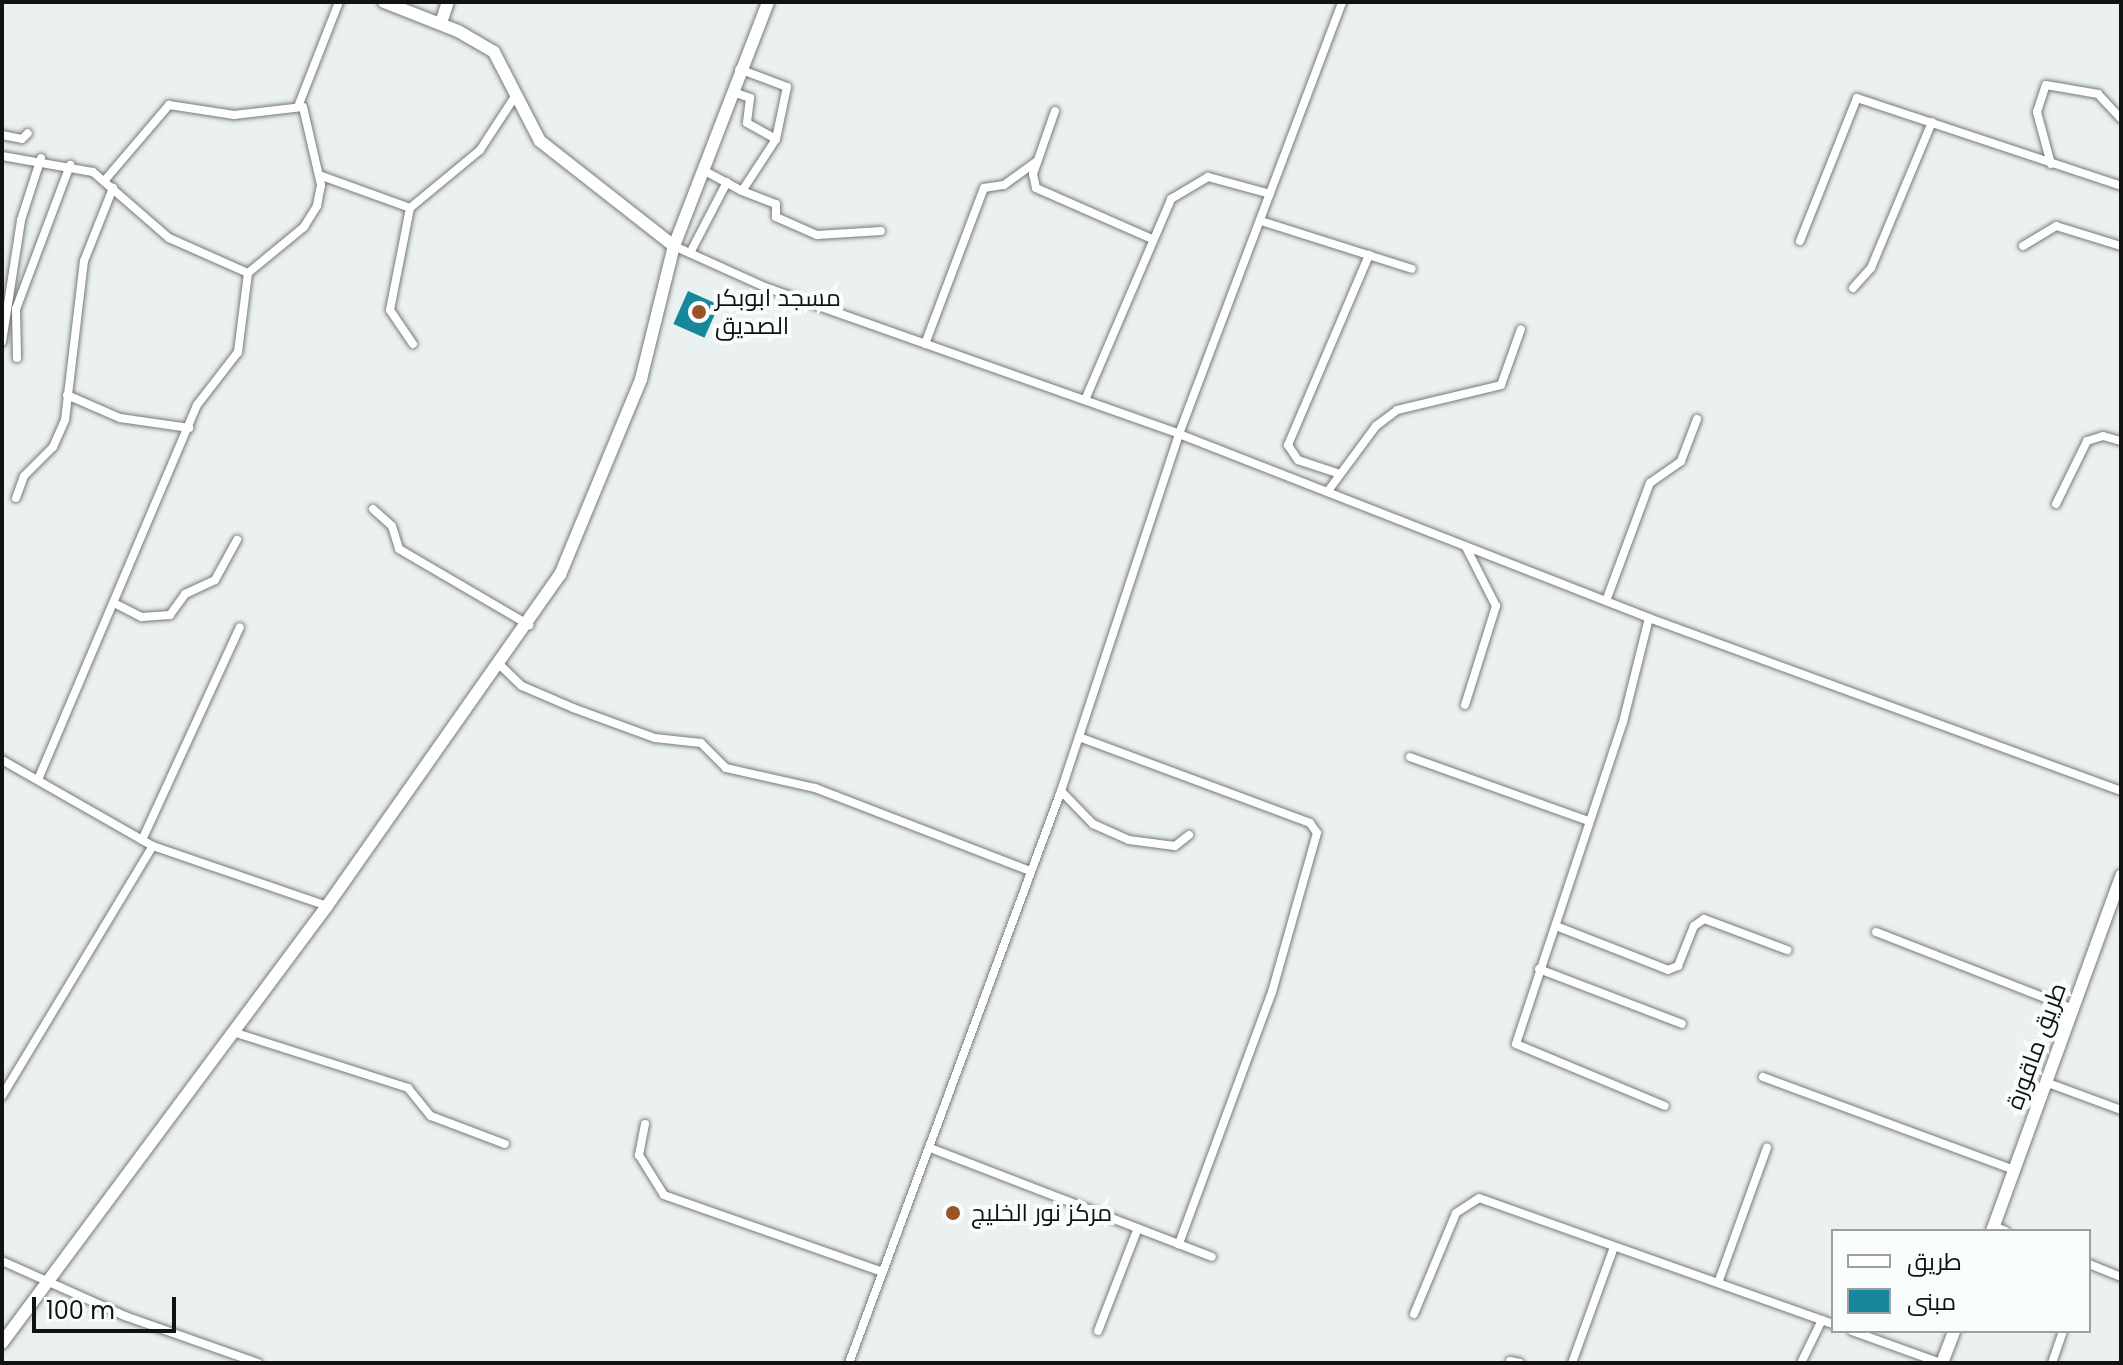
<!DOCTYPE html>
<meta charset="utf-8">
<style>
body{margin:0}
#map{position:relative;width:2123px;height:1365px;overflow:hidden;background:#ebf0f1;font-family:Poppins,Cairo,sans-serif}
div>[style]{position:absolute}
.building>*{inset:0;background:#17889c;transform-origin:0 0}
.roads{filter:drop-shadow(0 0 2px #767a7b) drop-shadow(0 0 2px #767a7b)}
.street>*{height:8px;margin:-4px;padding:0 4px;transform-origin:4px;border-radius:4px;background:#fff}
.secondary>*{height:12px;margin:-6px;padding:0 6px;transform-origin:6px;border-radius:6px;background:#fff}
.dots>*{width:22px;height:22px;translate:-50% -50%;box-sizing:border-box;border:4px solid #f9fdfe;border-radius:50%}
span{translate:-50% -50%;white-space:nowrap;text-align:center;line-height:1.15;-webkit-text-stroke:8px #f9fdfe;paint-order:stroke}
.poi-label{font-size:24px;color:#111313}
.left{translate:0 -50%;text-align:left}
.street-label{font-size:24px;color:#111313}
.frame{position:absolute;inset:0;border:4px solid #111313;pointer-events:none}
.legend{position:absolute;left:1831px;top:1229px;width:260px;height:104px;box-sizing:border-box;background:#f9fdfe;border:2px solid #9c9fa0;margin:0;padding:10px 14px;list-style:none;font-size:24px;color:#111313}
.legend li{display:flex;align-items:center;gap:16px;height:40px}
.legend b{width:40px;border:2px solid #9c9fa0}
.scale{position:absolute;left:32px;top:1297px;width:144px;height:36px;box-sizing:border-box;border:4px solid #111313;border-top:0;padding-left:10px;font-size:24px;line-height:28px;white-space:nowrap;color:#111313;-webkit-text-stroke:6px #f9fdfe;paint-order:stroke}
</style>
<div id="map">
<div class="building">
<i style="left:688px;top:291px;width:34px;height:36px;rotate:24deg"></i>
</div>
<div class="roads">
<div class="street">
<i style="left:733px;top:92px;width:18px;rotate:19deg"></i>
<i style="left:750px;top:98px;width:25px;rotate:97deg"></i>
<i style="left:747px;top:123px;width:33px;rotate:29deg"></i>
<i style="left:776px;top:139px;width:53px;rotate:-78.1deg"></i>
<i style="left:787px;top:87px;width:51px;rotate:-159.4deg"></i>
<i style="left:299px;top:104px;width:110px;rotate:-68.6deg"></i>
<i style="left:1055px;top:111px;width:67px;rotate:109.2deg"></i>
<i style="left:1033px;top:174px;width:14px;rotate:78deg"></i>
<i style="left:1036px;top:188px;width:124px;rotate:23.7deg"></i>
<i style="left:2px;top:135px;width:20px;rotate:11deg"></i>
<i style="left:22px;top:139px;width:8px;rotate:-45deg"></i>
<i style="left:2px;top:156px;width:92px;rotate:10deg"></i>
<i style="left:93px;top:172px;width:101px;rotate:41deg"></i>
<i style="left:169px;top:238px;width:86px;rotate:23.9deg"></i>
<i style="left:248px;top:273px;width:80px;rotate:97.2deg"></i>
<i style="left:238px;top:352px;width:67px;rotate:127.7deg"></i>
<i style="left:197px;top:405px;width:407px;rotate:113deg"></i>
<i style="left:2051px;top:164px;width:54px;rotate:-105.1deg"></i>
<i style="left:2037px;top:112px;width:28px;rotate:-72deg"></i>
<i style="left:2046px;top:85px;width:53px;rotate:9.8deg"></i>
<i style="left:2098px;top:94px;width:34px;rotate:47deg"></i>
<i style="left:703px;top:170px;width:44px;rotate:28.3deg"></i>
<i style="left:742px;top:191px;width:62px;rotate:-56.8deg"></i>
<i style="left:319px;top:175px;width:97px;rotate:19.9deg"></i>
<i style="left:410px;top:208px;width:91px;rotate:-39.6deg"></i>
<i style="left:480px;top:150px;width:62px;rotate:-56.8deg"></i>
<i style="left:105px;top:180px;width:99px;rotate:-49.5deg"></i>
<i style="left:169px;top:105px;width:66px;rotate:8.7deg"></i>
<i style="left:234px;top:115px;width:69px;rotate:-6.6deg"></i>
<i style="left:303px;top:107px;width:80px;rotate:77deg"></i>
<i style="left:321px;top:185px;width:21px;rotate:101deg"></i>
<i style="left:317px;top:206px;width:25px;rotate:122deg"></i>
<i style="left:304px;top:227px;width:72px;rotate:140.6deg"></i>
<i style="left:742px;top:191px;width:36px;rotate:21deg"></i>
<i style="left:776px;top:204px;width:13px;rotate:90deg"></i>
<i style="left:776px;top:217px;width:45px;rotate:23.7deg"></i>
<i style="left:817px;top:235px;width:64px;rotate:-3.6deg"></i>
<i style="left:410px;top:208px;width:104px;rotate:101.1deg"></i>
<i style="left:390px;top:310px;width:41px;rotate:55.9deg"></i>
<i style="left:1261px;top:221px;width:158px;rotate:17.6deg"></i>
<i style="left:1800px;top:241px;width:154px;rotate:-68.3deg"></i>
<i style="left:1857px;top:98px;width:278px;rotate:18.4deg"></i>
<i style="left:674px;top:246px;width:100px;rotate:24.3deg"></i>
<i style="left:765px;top:287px;width:439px;rotate:19.5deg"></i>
<i style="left:1179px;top:434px;width:505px;rotate:21.38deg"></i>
<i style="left:1649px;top:618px;width:503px;rotate:20.13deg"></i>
<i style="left:2023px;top:246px;width:39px;rotate:-31deg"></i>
<i style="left:2056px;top:226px;width:68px;rotate:17.1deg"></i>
<i style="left:690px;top:253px;width:80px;rotate:-62.5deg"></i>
<i style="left:1853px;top:288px;width:27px;rotate:-48deg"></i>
<i style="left:1871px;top:268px;width:158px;rotate:-67.3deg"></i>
<i style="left:2px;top:342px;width:123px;rotate:-81.1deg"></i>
<i style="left:21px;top:220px;width:65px;rotate:-72.1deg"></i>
<i style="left:925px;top:344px;width:167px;rotate:-69.3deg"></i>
<i style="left:984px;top:188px;width:20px;rotate:-9deg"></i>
<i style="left:1004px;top:185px;width:41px;rotate:-36deg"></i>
<i style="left:17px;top:358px;width:49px;rotate:-91.2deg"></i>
<i style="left:16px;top:309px;width:154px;rotate:-69.4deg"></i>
<i style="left:67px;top:395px;width:58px;rotate:23.5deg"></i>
<i style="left:120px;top:418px;width:70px;rotate:8.2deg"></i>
<i style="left:1085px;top:400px;width:219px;rotate:-66.8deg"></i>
<i style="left:1171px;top:199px;width:43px;rotate:-30.7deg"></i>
<i style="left:1208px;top:177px;width:64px;rotate:15.3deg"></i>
<i style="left:1340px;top:474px;width:44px;rotate:-161.6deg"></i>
<i style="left:1298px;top:460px;width:18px;rotate:-124deg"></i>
<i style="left:1288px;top:445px;width:207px;rotate:-66.9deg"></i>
<i style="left:1328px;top:491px;width:81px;rotate:-53.6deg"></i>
<i style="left:1376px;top:426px;width:26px;rotate:-37deg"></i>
<i style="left:1397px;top:410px;width:107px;rotate:-13.5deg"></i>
<i style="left:1501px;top:385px;width:59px;rotate:-70.3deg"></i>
<i style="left:16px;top:498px;width:23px;rotate:-70deg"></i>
<i style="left:24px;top:476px;width:41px;rotate:-45deg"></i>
<i style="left:53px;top:447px;width:30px;rotate:-66deg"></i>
<i style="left:65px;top:420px;width:160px;rotate:-83.2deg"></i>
<i style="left:84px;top:261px;width:79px;rotate:-68.3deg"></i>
<i style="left:2056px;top:504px;width:70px;rotate:-63.8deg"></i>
<i style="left:2087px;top:441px;width:17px;rotate:-17deg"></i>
<i style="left:2103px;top:436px;width:19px;rotate:16deg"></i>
<i style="left:373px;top:509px;width:25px;rotate:42deg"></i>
<i style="left:392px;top:526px;width:24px;rotate:73deg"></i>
<i style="left:399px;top:549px;width:151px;rotate:30.3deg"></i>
<i style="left:1606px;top:601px;width:126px;rotate:-69.6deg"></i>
<i style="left:1650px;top:483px;width:38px;rotate:-35deg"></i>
<i style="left:1681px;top:461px;width:45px;rotate:-69.1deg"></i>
<i style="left:114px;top:603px;width:31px;rotate:27deg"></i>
<i style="left:142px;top:617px;width:28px;rotate:-4deg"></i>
<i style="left:170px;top:615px;width:26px;rotate:-54deg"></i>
<i style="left:185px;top:594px;width:33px;rotate:-25deg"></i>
<i style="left:215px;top:580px;width:46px;rotate:-61.2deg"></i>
<i style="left:1649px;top:618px;width:107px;rotate:104deg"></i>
<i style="left:1623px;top:722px;width:339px;rotate:108.4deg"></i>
<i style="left:1516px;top:1044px;width:161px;rotate:22.6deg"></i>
<i style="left:500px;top:665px;width:30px;rotate:44deg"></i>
<i style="left:522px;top:686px;width:56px;rotate:23.3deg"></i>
<i style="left:573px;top:708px;width:87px;rotate:20.1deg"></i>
<i style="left:655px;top:738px;width:46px;rotate:6.2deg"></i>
<i style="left:701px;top:743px;width:35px;rotate:45deg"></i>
<i style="left:726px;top:768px;width:91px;rotate:12.7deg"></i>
<i style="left:815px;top:788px;width:230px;rotate:21.1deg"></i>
<i style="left:1465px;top:705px;width:104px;rotate:-72.6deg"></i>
<i style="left:1496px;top:606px;width:66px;rotate:-117deg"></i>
<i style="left:1079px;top:737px;width:246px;rotate:20.4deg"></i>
<i style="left:1310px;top:823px;width:12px;rotate:55deg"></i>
<i style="left:1317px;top:833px;width:165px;rotate:105.8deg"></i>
<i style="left:1272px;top:992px;width:269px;rotate:110.3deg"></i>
<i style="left:1410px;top:757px;width:190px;rotate:19.7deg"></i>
<i style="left:2px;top:760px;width:174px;rotate:29.7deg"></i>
<i style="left:153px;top:846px;width:184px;rotate:19deg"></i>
<i style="left:1061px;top:791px;width:46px;rotate:45.9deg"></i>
<i style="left:1093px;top:824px;width:39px;rotate:24deg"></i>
<i style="left:1129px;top:840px;width:46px;rotate:7.4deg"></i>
<i style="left:1175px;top:846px;width:18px;rotate:-38deg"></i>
<i style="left:142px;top:840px;width:234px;rotate:-65.3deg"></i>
<i style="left:1556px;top:926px;width:120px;rotate:21.4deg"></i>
<i style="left:1668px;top:970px;width:11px;rotate:-22deg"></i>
<i style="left:1678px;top:966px;width:43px;rotate:-68.2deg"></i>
<i style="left:1694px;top:926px;width:12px;rotate:-35deg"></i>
<i style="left:1704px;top:919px;width:89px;rotate:20.5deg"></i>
<i style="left:1876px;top:932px;width:212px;rotate:21.3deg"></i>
<i style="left:1539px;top:969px;width:153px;rotate:21deg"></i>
<i style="left:233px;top:1032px;width:184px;rotate:17.7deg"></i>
<i style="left:408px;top:1088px;width:36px;rotate:51deg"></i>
<i style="left:431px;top:1116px;width:79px;rotate:20.7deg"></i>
<i style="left:1763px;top:1077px;width:268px;rotate:20.3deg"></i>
<i style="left:2048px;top:1083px;width:78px;rotate:20.3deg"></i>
<i style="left:2px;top:1096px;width:292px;rotate:-58.9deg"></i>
<i style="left:645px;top:1124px;width:32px;rotate:101deg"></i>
<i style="left:639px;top:1155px;width:47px;rotate:58deg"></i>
<i style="left:664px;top:1195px;width:232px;rotate:19.4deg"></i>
<i style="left:930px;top:1148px;width:302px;rotate:21.1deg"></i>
<i style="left:1994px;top:1226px;width:13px;rotate:23deg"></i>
<i style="left:2px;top:1261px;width:135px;rotate:24.1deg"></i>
<i style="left:125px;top:1316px;width:141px;rotate:19.5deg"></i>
<i style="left:2089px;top:1264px;width:35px;rotate:22deg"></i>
<i style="left:1718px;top:1283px;width:144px;rotate:-70.1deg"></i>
<i style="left:1414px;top:1314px;width:109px;rotate:-67.4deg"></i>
<i style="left:1456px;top:1213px;width:27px;rotate:-33deg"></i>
<i style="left:1479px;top:1198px;width:376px;rotate:19.6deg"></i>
<i style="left:1098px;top:1331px;width:110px;rotate:-68.8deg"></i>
<i style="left:1852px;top:1331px;width:95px;rotate:19.8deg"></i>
<i style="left:1510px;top:1361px;width:10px;rotate:11deg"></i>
<i style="left:849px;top:1363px;width:610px;rotate:-69.66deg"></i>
<i style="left:1061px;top:791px;width:376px;rotate:-71.7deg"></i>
<i style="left:1179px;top:434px;width:462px;rotate:-69.3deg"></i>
<i style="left:1572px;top:1363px;width:123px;rotate:-70.1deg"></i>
<i style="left:1801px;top:1363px;width:48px;rotate:-64deg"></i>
<i style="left:2052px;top:1363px;width:31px;rotate:-71deg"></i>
</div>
<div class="secondary">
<i style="left:384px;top:2px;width:79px;rotate:21.4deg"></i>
<i style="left:458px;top:31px;width:42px;rotate:30.3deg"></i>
<i style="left:494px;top:52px;width:100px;rotate:62.7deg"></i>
<i style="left:540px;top:141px;width:170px;rotate:38.1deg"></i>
<i style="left:441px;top:23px;width:22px;rotate:-72deg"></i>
<i style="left:1992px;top:1231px;width:378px;rotate:-70deg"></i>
<i style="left:2px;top:1343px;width:545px;rotate:-53.36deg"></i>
<i style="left:327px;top:906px;width:405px;rotate:-54.9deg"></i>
<i style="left:560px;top:575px;width:212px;rotate:-67.5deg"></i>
<i style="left:641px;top:379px;width:137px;rotate:-76.1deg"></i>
<i style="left:674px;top:246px;width:261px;rotate:-68.9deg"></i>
<i style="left:1942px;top:1363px;width:34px;rotate:-69deg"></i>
</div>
</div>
<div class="dots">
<i style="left:699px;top:312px;background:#985425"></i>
<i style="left:953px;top:1213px;background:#985425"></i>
</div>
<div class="poi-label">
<span class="left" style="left:715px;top:312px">مسجد ابوبكر<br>الصديق</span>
<span class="left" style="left:971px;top:1213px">مركز نور الخليج</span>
</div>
<div class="street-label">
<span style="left:2036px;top:1046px;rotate:-70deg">طريق ماقورة</span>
</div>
<div class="frame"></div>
<ul class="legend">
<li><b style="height:10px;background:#fff"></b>طريق</li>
<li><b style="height:22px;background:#17889c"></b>مبنى</li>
</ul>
<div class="scale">100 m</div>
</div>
